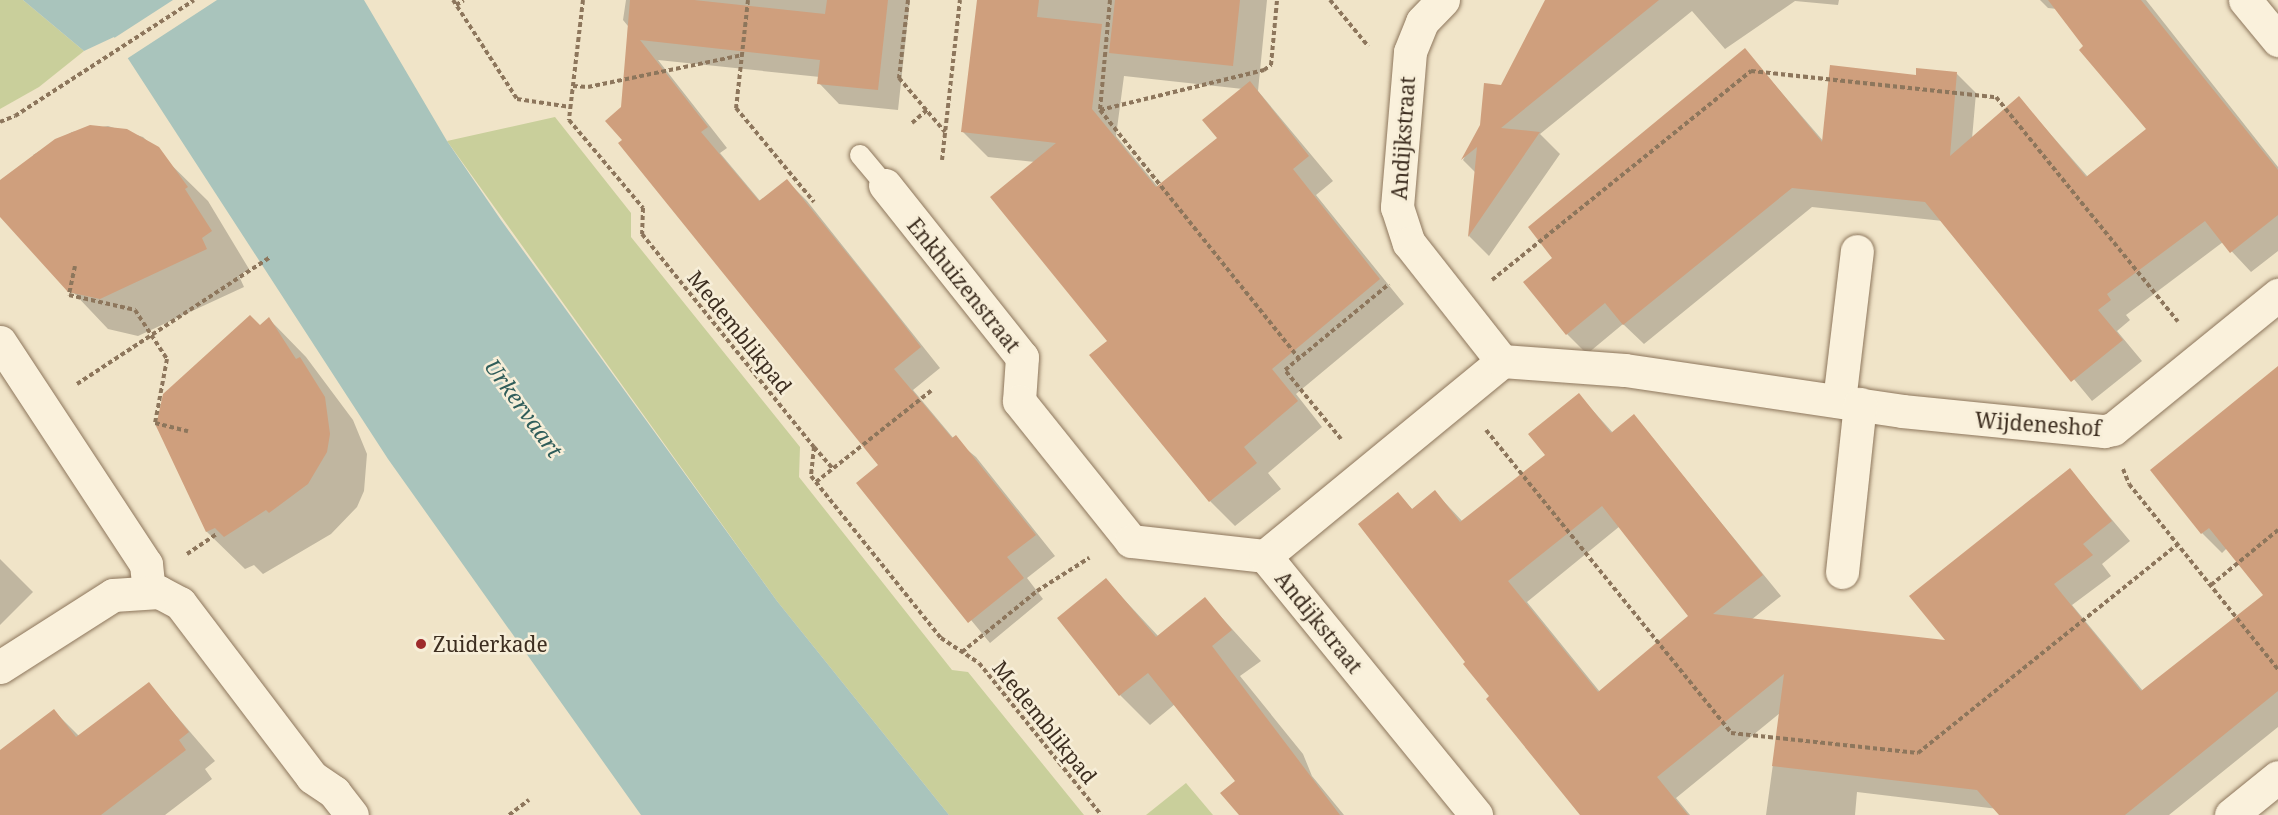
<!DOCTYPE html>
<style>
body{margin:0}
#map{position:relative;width:2278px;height:815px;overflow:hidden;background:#f0e4c8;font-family:"Noto Serif",serif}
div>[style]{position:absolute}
.green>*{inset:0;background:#c9cf9b}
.water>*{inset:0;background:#a9c4bc}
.pier>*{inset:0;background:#f0e4c8}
.shadow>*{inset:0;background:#0003}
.building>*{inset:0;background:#cf9f7d}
.path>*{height:4px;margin-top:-2px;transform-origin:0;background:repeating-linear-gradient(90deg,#8d765c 0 4.5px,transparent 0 7.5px)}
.roads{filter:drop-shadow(0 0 2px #8d765c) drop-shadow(0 0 2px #8d765c)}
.lane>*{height:20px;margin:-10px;padding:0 10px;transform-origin:10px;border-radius:10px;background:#faf1dc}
.street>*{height:33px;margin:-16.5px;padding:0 16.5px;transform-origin:16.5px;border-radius:16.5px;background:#faf1dc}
.dots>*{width:16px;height:16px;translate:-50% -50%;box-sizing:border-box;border:3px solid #f7eed8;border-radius:50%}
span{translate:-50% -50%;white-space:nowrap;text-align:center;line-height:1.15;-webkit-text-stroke:5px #f7eed8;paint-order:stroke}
.street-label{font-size:21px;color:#3d2e20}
.poi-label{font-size:21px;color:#3d2e20}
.left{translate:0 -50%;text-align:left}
.water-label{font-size:22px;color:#2f5d5a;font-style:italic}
</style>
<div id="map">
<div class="green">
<i style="clip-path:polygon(0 0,23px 0,84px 51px,39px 87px,0 109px)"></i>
<i style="clip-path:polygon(555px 117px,631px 213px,631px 237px,800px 447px,799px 477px,952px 670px,968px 672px,1084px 815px,949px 815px,777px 601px,447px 141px)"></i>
<i style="clip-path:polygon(1186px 783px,1213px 815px,1146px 815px)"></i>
</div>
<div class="water">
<i style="clip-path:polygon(23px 0,364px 0,447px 141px,501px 220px,777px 601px,949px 815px,641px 815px,388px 459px,114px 37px,84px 51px)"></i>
</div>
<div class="pier">
<i style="clip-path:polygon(173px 0,217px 0,125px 60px,112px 41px,105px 44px)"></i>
</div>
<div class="shadow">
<i style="clip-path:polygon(626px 0,910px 0,898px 110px,839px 104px,819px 83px,820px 77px,658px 60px,727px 148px,720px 153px,761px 202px,787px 181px,807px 201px,940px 368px,913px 390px,954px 439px,976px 457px,1055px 556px,1027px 578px,1043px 599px,990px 643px,858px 483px,881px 465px,624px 140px,628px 26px,623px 20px)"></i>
<i style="clip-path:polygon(evenodd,978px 0,1267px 0,1258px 91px,1333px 181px,1316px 195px,1404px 304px,1296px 394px,1322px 427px,1268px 473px,1281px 489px,1235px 526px,1210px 501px,1035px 162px,988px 157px,963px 132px,978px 0,1124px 76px,1243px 89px,1219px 138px,1158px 187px,1116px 136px,1124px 76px)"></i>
<i style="clip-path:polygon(1567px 0,1839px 0,1838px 5px,1795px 1px,1725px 49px,1692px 11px,1540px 134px,1560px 154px,1489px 256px,1469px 236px,1476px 173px,1463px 160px,1502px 86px)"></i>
<i style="clip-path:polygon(2040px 0,2146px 0,2278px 167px,2278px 251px,2251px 272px,2223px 242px,2126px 315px,2130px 320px,2117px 331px,2142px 361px,2092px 401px,1943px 221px,1812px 207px,1644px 344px,1623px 324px,1587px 354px,1567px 334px,1554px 258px,1745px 50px,1824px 142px,1917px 76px,1956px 73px,1976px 93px,1972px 139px,2019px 98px,2088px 177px,2148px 130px,2057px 9px,2048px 8px)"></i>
<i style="clip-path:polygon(108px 126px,143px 137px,208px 201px,249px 269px,239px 276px,244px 287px,138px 336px,108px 329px,0 215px,0 182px,35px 159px,33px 155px,72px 132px)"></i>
<i style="clip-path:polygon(269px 319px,306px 357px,353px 420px,367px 454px,364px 491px,357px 507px,331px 534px,263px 574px,254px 565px,245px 569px,207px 532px,158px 426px)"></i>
<i style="clip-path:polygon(evenodd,2278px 368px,2278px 727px,2169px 815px,2019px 815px,2023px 812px,1857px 792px,1855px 815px,1766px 815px,1780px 713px,1676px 798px,1690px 815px,1583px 815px,1468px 663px,1398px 494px,1413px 510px,1435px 492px,1463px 522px,1547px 455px,1579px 395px,1613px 433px,1634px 416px,1781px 596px,1751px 620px,1948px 642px,2070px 470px,2130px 541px,2102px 564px,2111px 576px,2072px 605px,2143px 691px,2265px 595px,2227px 548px,2222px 553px,2202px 533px,2278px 368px,1620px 526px,1690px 616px,1600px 692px,1527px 602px,1620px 526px)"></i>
<i style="clip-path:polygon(0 559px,33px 592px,0 625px)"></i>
<i style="clip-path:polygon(1106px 580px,1159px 637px,1205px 599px,1261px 661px,1240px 676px,1303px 754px,1312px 776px,1344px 815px,1240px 815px,1237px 781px,1175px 704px,1150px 725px,1120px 695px,1059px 618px)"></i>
<i style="clip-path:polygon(149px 684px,215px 761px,205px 769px,212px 779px,165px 815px,0 815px,0 752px,54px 711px,80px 737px)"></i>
</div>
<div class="building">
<i style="clip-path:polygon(630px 0,694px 0,825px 14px,827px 0,888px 0,878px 90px,817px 84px,820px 60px,640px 40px,708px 127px,701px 132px,759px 201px,787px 179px,888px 304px,921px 347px,894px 369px,952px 438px,956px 435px,1036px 535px,1007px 557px,1024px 578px,968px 623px,856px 483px,878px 465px,618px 143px,622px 140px,605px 121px,621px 107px)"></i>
<i style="clip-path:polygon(977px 0,1039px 0,1037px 17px,1102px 24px,1092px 109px,1156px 187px,1217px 138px,1202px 120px,1250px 81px,1309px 156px,1293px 169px,1380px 279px,1272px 369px,1298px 401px,1244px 447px,1257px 463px,1209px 502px,1089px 355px,1107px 341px,990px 197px,1056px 143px,961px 132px)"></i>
<i style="clip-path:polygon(1115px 0,1240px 0,1233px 66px,1109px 53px)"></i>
<i style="clip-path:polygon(1545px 0,1659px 0,1501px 128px,1540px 132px,1468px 237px,1477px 147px,1461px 160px,1480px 125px,1484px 83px,1501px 85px)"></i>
<i style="clip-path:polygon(2048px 0,2141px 0,2278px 170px,2278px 215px,2230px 253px,2205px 221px,2107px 294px,2111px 300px,2098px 310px,2123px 340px,2071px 382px,1925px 202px,1792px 188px,1623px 325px,1605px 303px,1566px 335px,1523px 282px,1552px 258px,1528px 227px,1745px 48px,1822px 142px,1830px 65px,1916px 75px,1916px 68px,1957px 72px,1950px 156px,2019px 96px,2086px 177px,2146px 129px,2079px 50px,2083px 46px)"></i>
<i style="clip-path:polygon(90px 125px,127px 129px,159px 147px,188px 187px,185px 189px,212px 231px,202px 238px,207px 249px,100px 299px,68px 292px,0 217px,0 180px,55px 139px)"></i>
<i style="clip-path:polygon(250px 315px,260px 325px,269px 317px,296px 359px,300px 357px,325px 397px,330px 434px,327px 452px,308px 484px,269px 513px,266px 510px,224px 537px,215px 528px,206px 532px,156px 426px,163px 394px)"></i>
<i style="clip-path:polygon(evenodd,2278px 366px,2278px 691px,2125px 815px,1999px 815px,1977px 790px,1772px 766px,1784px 674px,1657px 777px,1688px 815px,1580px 815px,1486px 699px,1489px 696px,1463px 664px,1465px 662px,1358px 524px,1398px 492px,1412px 509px,1435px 490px,1460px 522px,1545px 455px,1528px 434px,1579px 393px,1611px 433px,1634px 414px,1763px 575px,1713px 614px,1945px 640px,1909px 596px,2070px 468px,2112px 521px,2083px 544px,2093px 555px,2054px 584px,2141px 691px,2263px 595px,2209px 528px,2201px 534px,2150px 470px,2278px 366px,1602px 506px,1688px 616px,1598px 692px,1508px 581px,1602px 506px)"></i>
<i style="clip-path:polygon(1106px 578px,1156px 637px,1205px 597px,1232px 630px,1212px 646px,1340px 815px,1239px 815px,1220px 793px,1235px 781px,1148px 673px,1119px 696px,1057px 618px)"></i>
<i style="clip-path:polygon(149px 682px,189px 732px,179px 740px,186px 750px,101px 815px,0 815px,0 750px,54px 709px,76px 737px)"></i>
</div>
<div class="path">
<i style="left:453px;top:0;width:118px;rotate:57.1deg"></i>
<i style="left:517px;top:99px;width:54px;rotate:8.6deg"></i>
<i style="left:583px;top:0;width:121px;rotate:96.7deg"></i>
<i style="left:569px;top:120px;width:115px;rotate:49.9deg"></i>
<i style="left:643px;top:208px;width:26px;rotate:92deg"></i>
<i style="left:642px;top:234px;width:274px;rotate:51.1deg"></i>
<i style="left:814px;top:447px;width:29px;rotate:96deg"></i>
<i style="left:811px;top:476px;width:208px;rotate:51.3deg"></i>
<i style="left:941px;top:638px;width:45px;rotate:33.3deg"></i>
<i style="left:979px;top:663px;width:195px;rotate:51.2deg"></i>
<i style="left:748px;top:0;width:109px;rotate:96.3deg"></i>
<i style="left:736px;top:108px;width:122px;rotate:50.3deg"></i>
<i style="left:908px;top:0;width:79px;rotate:96.6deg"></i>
<i style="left:899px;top:78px;width:71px;rotate:49.6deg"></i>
<i style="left:1110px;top:0;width:110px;rotate:95.2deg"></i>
<i style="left:1100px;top:110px;width:318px;rotate:51.3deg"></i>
<i style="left:1330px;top:0;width:60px;rotate:50.4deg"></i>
<i style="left:456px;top:5px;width:9px;rotate:-32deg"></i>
<i style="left:573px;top:86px;width:15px;rotate:4deg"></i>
<i style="left:588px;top:87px;width:157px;rotate:-11.7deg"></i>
<i style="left:1100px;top:110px;width:169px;rotate:-13.7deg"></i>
<i style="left:1264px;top:70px;width:9px;rotate:-36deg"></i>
<i style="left:1271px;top:65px;width:65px;rotate:-84.7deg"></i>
<i style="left:0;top:122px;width:16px;rotate:-22deg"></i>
<i style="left:15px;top:116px;width:213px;rotate:-32.9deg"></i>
<i style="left:912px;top:123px;width:20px;rotate:-41deg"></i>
<i style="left:942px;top:160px;width:161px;rotate:-83.6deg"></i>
<i style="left:75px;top:266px;width:30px;rotate:102deg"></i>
<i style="left:69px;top:295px;width:68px;rotate:12.8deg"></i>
<i style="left:135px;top:310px;width:59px;rotate:56.9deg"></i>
<i style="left:167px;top:359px;width:65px;rotate:100.6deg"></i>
<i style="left:155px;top:423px;width:34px;rotate:14deg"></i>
<i style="left:1492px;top:280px;width:333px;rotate:-38.9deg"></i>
<i style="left:1751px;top:71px;width:246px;rotate:6.1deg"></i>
<i style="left:1996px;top:97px;width:289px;rotate:51deg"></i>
<i style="left:77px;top:384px;width:230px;rotate:-33.3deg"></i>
<i style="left:1486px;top:430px;width:390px;rotate:51deg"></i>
<i style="left:1731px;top:733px;width:188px;rotate:6.1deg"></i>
<i style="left:1918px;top:753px;width:334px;rotate:-38.8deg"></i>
<i style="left:1341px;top:439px;width:89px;rotate:-129.1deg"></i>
<i style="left:1285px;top:370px;width:135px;rotate:-39.6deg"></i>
<i style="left:814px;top:447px;width:29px;rotate:49deg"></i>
<i style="left:2123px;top:469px;width:16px;rotate:68deg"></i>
<i style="left:2129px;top:484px;width:238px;rotate:51.2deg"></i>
<i style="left:816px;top:482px;width:147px;rotate:-38.4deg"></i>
<i style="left:187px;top:554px;width:36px;rotate:-34deg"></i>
<i style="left:2211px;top:585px;width:87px;rotate:-39.4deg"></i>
<i style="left:962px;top:652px;width:97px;rotate:-39.1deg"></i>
<i style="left:1037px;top:591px;width:62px;rotate:-32.4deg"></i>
<i style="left:509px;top:815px;width:25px;rotate:-37deg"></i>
</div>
<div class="roads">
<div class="lane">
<i style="left:860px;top:155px;width:39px;rotate:50deg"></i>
</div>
<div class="street">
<i style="left:1443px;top:0;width:30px;rotate:134deg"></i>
<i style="left:1422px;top:22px;width:32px;rotate:112deg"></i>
<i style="left:1410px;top:52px;width:156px;rotate:94.8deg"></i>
<i style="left:1397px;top:207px;width:38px;rotate:72deg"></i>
<i style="left:1409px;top:243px;width:150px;rotate:51.8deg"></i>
<i style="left:2245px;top:0;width:52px;rotate:50.5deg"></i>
<i style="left:885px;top:185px;width:220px;rotate:51.5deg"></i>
<i style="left:1022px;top:357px;width:44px;rotate:93.9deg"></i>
<i style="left:1019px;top:401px;width:179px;rotate:51.3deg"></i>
<i style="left:1131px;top:541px;width:135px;rotate:6.4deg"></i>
<i style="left:0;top:342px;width:266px;rotate:56.7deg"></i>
<i style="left:146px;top:564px;width:28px;rotate:84deg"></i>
<i style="left:1839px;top:401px;width:151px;rotate:-83.2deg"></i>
<i style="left:1265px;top:556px;width:307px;rotate:-39.4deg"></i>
<i style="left:1502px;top:361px;width:123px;rotate:4.2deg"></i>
<i style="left:1625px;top:370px;width:280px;rotate:8.4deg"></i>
<i style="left:1902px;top:411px;width:203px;rotate:5.7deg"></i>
<i style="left:2104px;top:431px;width:9px;rotate:-13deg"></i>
<i style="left:2113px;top:429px;width:213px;rotate:-39.1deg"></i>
<i style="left:1265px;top:556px;width:334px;rotate:50.8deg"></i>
<i style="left:1842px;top:572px;width:169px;rotate:-83.9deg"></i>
<i style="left:0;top:667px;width:134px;rotate:-32.5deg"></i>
<i style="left:113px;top:595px;width:46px;rotate:-3.7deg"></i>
<i style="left:159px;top:592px;width:24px;rotate:28deg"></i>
<i style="left:180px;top:603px;width:218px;rotate:52.8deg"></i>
<i style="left:312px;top:777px;width:27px;rotate:34deg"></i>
<i style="left:334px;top:792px;width:29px;rotate:52deg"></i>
<i style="left:2231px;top:815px;width:60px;rotate:-39deg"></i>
</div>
</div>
<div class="dots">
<i style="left:421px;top:644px;background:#9e2a2b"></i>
</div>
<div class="street-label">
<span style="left:1403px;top:138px;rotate:-86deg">Andijkstraat</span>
<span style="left:964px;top:285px;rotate:51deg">Enkhuizenstraat</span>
<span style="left:740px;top:332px;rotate:51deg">Medemblikpad</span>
<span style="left:2038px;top:424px;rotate:4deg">Wijdeneshof</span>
<span style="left:1319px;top:622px;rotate:51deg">Andijkstraat</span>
<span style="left:1045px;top:722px;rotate:51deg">Medemblikpad</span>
</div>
<div class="poi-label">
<span class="left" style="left:433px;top:644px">Zuiderkade</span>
</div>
<div class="water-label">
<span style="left:524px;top:408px;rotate:54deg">Urkervaart</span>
</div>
</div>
